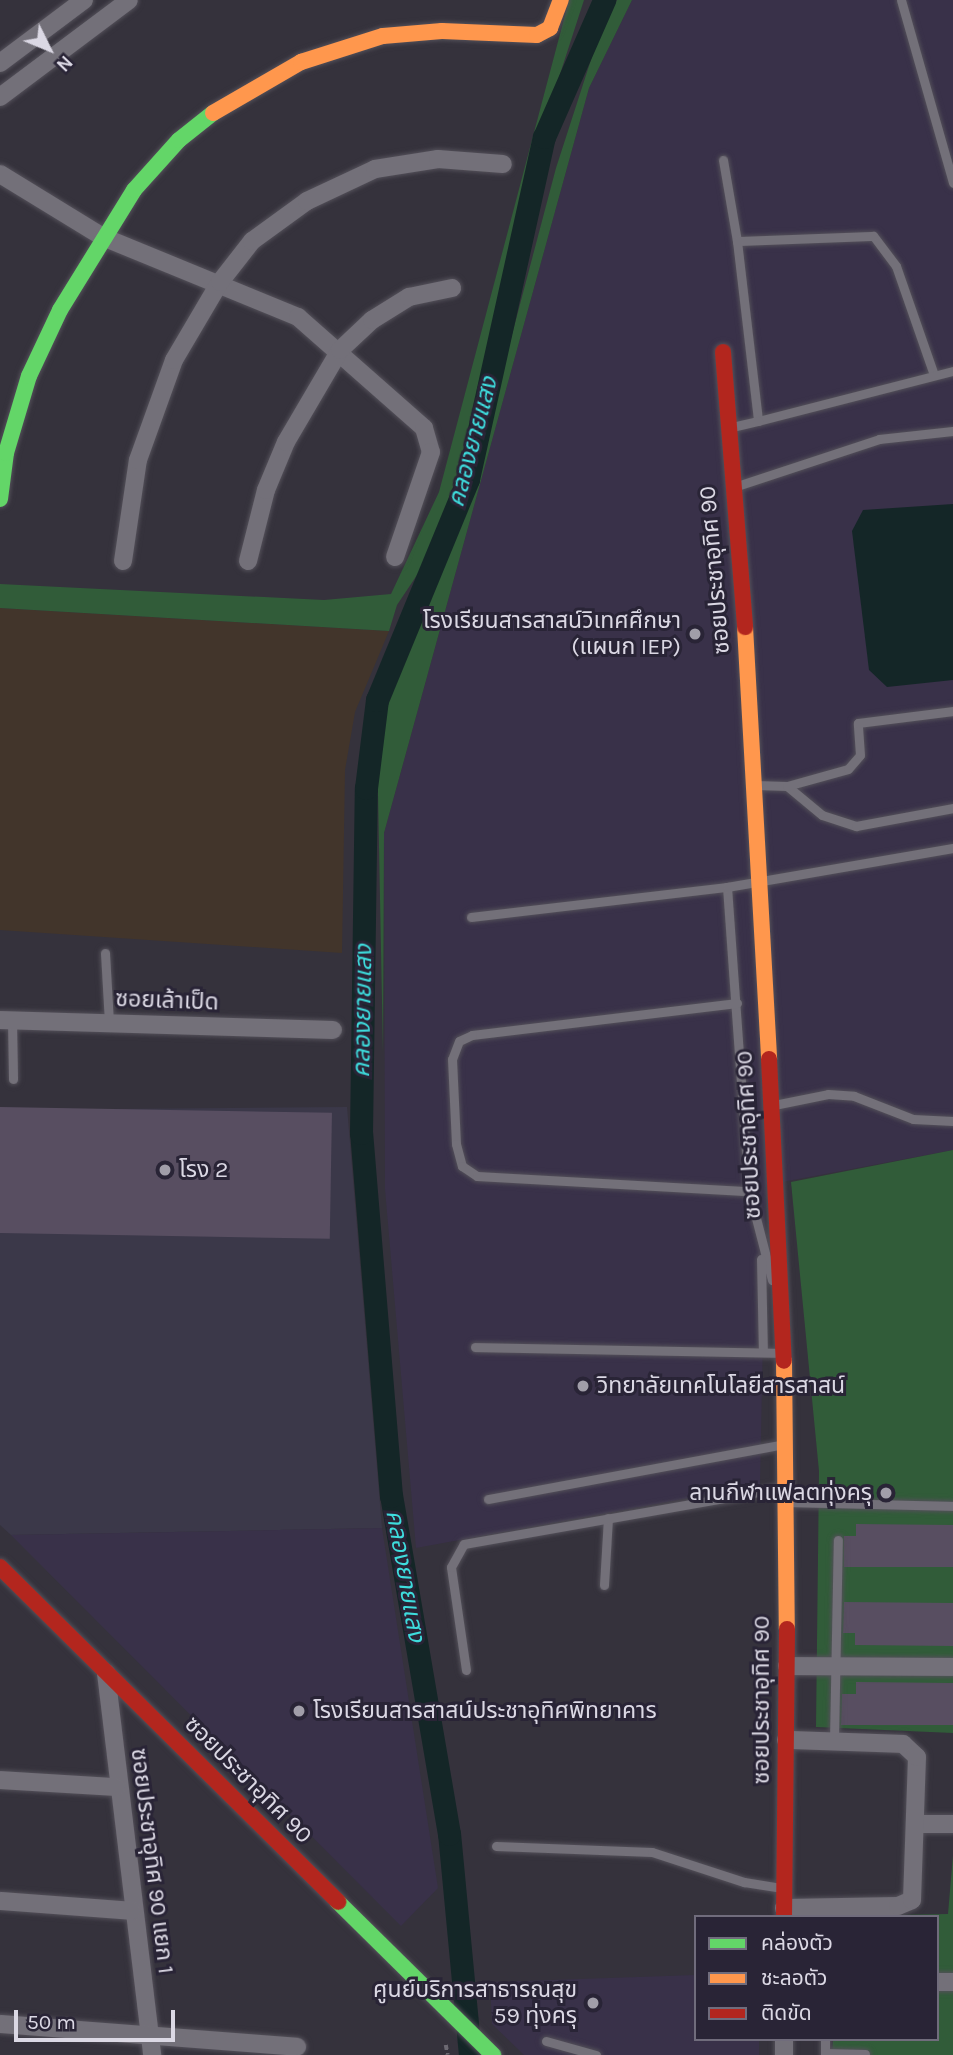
<!DOCTYPE html>
<meta charset="utf-8">
<style>
body{margin:0}
#map{position:relative;width:953px;height:2055px;overflow:hidden;background:#35323c;font-family:Karla,"Noto Sans Thai",sans-serif}
div>[style]{position:absolute}
.commercial>*{inset:0;background:#42352b}
.industrial>*{inset:0;background:#3b3849}
.built>*{inset:0;background:#393149}
.green>*{inset:0;background:#315c39}
.water>*{inset:0;background:#142627}
.canal>*{height:23px;margin:-11.5px;padding:0 11.5px;transform-origin:11.5px;border-radius:11.5px;background:#142627}
.building>*{inset:0;background:#584e61;transform-origin:0 0}
.path>*{height:3.5px;margin-top:-1.75px;transform-origin:0;background:repeating-linear-gradient(90deg,#6c6972 0 5px,transparent 0 8.5px)}
.roads{filter:drop-shadow(0 0 2px #535059) drop-shadow(0 0 2px #535059)}
.lane>*{height:9px;margin:-4.5px;padding:0 4.5px;transform-origin:4.5px;border-radius:4.5px;background:#737079}
.street>*{height:18px;margin:-9px;padding:0 9px;transform-origin:9px;border-radius:9px;background:#737079}
.fast>*{height:16px;margin:-8px;padding:0 8px;transform-origin:8px;border-radius:8px;background:#63d668}
.slow>*{height:16px;margin:-8px;padding:0 8px;transform-origin:8px;border-radius:8px;background:#ff974d}
.jam>*{height:16px;margin:-8px;padding:0 8px;transform-origin:8px;border-radius:8px;background:#b3261e}
.dots>*{width:19px;height:19px;translate:-50% -50%;box-sizing:border-box;border:4px solid #292436;border-radius:50%}
span{translate:-50% -50%;white-space:nowrap;text-align:center;line-height:1.15;-webkit-text-stroke:6px #292436;paint-order:stroke}
.street-label{font-size:23px;color:#dbd8e4}
.poi-label{font-size:23px;color:#dbd8e4}
.right{translate:-100% -50%;text-align:right}
.left{translate:0 -50%;text-align:left}
.water-label{font-size:24px;color:#3edcdd;font-style:italic}
.legend{position:absolute;left:694px;top:1915px;width:245px;height:126px;box-sizing:border-box;background:#292436;border:2px solid #706c7c;margin:0;padding:9px 12px;list-style:none;font-size:21px;color:#dbd8e4}
.legend li{display:flex;align-items:center;gap:14px;height:35px}
.legend b{width:35px;border:2px solid #706c7c}
.north{position:absolute;left:14px;top:14px;width:70px;height:70px;-webkit-text-stroke:5px #292436;paint-order:stroke;rotate:133deg;font-size:19px;font-weight:700;line-height:28px;text-align:center;color:#dbd8e4}
.north::after{content:'';display:block;margin:auto;width:24px;height:32px;background:#dbd8e4;clip-path:polygon(50% 0,100% 100%,50% 72%,0 100%)}
.scale{position:absolute;left:14px;top:2010px;width:161px;height:32px;box-sizing:border-box;border:4px solid #dbd8e4;border-top:0;padding-left:9px;font-size:21px;line-height:24px;white-space:nowrap;color:#dbd8e4;-webkit-text-stroke:5px #292436;paint-order:stroke}
</style>
<div id="map">
<div class="commercial">
<i style="clip-path:polygon(0 608px,389px 631px,355px 712px,345px 770px,342px 953px,0 930px)"></i>
</div>
<div class="industrial">
<i style="clip-path:polygon(347px 1107px,382px 1528px,11px 1535px,0 1525px,0 1110px)"></i>
</div>
<div class="built">
<i style="clip-path:polygon(632px 0,953px 0,953px 1150px,766px 1185px,760px 1485px,416px 1548px,385px 1189px,384px 833px,589px 88px)"></i>
<i style="clip-path:polygon(382px 1528px,438px 1888px,401px 1926px,11px 1535px)"></i>
<i style="clip-path:polygon(696px 1975px,696px 2039px,759px 2039px,759px 2055px,524px 2055px,492px 2024px,490px 1982px)"></i>
</div>
<div class="green">
<i style="clip-path:polygon(569px 0,584px 0,551px 102px,457px 495px,421px 569px,397px 605px,389px 631px,0 608px,0 584px,324px 600px,391px 594px,439px 492px)"></i>
<i style="clip-path:polygon(617px 0,632px 0,589px 88px,384px 833px,383px 1054px,377px 742px,387px 701px,477px 467px,556px 168px,598px 38px)"></i>
<i style="clip-path:polygon(953px 1150px,953px 1733px,816px 1727px,819px 1471px,791px 1182px)"></i>
<i style="clip-path:polygon(953px 1855px,953px 2055px,832px 2055px,833px 2039px,937px 2039px,937px 1917px,838px 1916px,948px 1914px)"></i>
</div>
<div class="water">
<i style="clip-path:polygon(953px 504px,953px 680px,887px 687px,869px 670px,852px 531px,863px 510px)"></i>
</div>
<div class="canal">
<i style="left:470px;top:2055px;width:222px;rotate:-95.4deg"></i>
<i style="left:449px;top:1834px;width:343px;rotate:-99.7deg"></i>
<i style="left:391px;top:1496px;width:364px;rotate:-94.7deg"></i>
<i style="left:361px;top:1133px;width:345px;rotate:-89.2deg"></i>
<i style="left:366px;top:788px;width:89px;rotate:-82.9deg"></i>
<i style="left:377px;top:700px;width:239px;rotate:-67.6deg"></i>
<i style="left:468px;top:479px;width:350px;rotate:-77.5deg"></i>
<i style="left:544px;top:137px;width:150px;rotate:-66.3deg"></i>
</div>
<div class="building">
<i style="left:0;top:1107px;width:332px;height:126px;rotate:1deg"></i>
<i style="clip-path:polygon(856px 1524px,953px 1525px,953px 1567px,844px 1567px,844px 1536px,856px 1536px)"></i>
<i style="clip-path:polygon(844px 1602px,953px 1603px,953px 1646px,855px 1645px,855px 1633px,843px 1633px)"></i>
<i style="clip-path:polygon(856px 1682px,953px 1683px,953px 1725px,841px 1725px,842px 1694px,856px 1694px)"></i>
</div>
<div class="path">
<i style="left:446px;top:2045px;width:10px;rotate:79deg"></i>
</div>
<div class="roads">
<div class="lane">
<i style="left:901px;top:0;width:190px;rotate:74.1deg"></i>
<i style="left:723px;top:160px;width:82px;rotate:80.2deg"></i>
<i style="left:934px;top:375px;width:115px;rotate:-109.2deg"></i>
<i style="left:896px;top:266px;width:38px;rotate:-127deg"></i>
<i style="left:873px;top:236px;width:136px;rotate:177.9deg"></i>
<i style="left:737px;top:241px;width:181px;rotate:83.3deg"></i>
<i style="left:758px;top:421px;width:201px;rotate:-14.4deg"></i>
<i style="left:732px;top:427px;width:27px;rotate:-13deg"></i>
<i style="left:737px;top:486px;width:150px;rotate:-18.3deg"></i>
<i style="left:879px;top:439px;width:74px;rotate:-6.2deg"></i>
<i style="left:755px;top:785px;width:32px;rotate:2deg"></i>
<i style="left:787px;top:786px;width:45px;rotate:39.6deg"></i>
<i style="left:822px;top:815px;width:36px;rotate:18deg"></i>
<i style="left:856px;top:826px;width:99px;rotate:-10.5deg"></i>
<i style="left:787px;top:786px;width:63px;rotate:-15.6deg"></i>
<i style="left:848px;top:769px;width:18px;rotate:-49deg"></i>
<i style="left:860px;top:755px;width:32px;rotate:-94deg"></i>
<i style="left:858px;top:723px;width:96px;rotate:-7.2deg"></i>
<i style="left:727px;top:887px;width:305px;rotate:85.9deg"></i>
<i style="left:471px;top:917px;width:258px;rotate:-6.7deg"></i>
<i style="left:727px;top:887px;width:229px;rotate:-9.8deg"></i>
<i style="left:105px;top:953px;width:70px;rotate:86.7deg"></i>
<i style="left:737px;top:1003px;width:267px;rotate:173.1deg"></i>
<i style="left:472px;top:1035px;width:14px;rotate:155deg"></i>
<i style="left:459px;top:1041px;width:19px;rotate:111deg"></i>
<i style="left:452px;top:1059px;width:85px;rotate:87.3deg"></i>
<i style="left:456px;top:1144px;width:23px;rotate:75deg"></i>
<i style="left:462px;top:1166px;width:18px;rotate:34deg"></i>
<i style="left:477px;top:1176px;width:272px;rotate:3.2deg"></i>
<i style="left:749px;top:1191px;width:92px;rotate:75.5deg"></i>
<i style="left:12px;top:1020px;width:59px;rotate:89deg"></i>
<i style="left:774px;top:1105px;width:55px;rotate:-11.5deg"></i>
<i style="left:828px;top:1094px;width:26px;rotate:4deg"></i>
<i style="left:854px;top:1096px;width:63px;rotate:21.3deg"></i>
<i style="left:913px;top:1119px;width:40px;rotate:2.9deg"></i>
<i style="left:761px;top:1259px;width:93px;rotate:88.8deg"></i>
<i style="left:475px;top:1347px;width:307px;rotate:1.1deg"></i>
<i style="left:488px;top:1499px;width:302px;rotate:-10.5deg"></i>
<i style="left:789px;top:1502px;width:164px;rotate:1.4deg"></i>
<i style="left:604px;top:1585px;width:67px;rotate:-86.6deg"></i>
<i style="left:466px;top:1670px;width:104px;rotate:-98.3deg"></i>
<i style="left:451px;top:1567px;width:26px;rotate:-61deg"></i>
<i style="left:464px;top:1544px;width:327px;rotate:-10deg"></i>
<i style="left:834px;top:1740px;width:200px;rotate:-88.9deg"></i>
<i style="left:496px;top:1846px;width:156px;rotate:2.2deg"></i>
<i style="left:652px;top:1852px;width:97px;rotate:18.1deg"></i>
<i style="left:744px;top:1882px;width:39px;rotate:9deg"></i>
<i style="left:546px;top:2041px;width:52px;rotate:15.6deg"></i>
<i style="left:825px;top:2053px;width:40px;rotate:1.4deg"></i>
<i style="left:825px;top:2055px;width:16px;rotate:-90deg"></i>
</div>
<div class="street">
<i style="left:0;top:63px;width:105px;rotate:-36.9deg"></i>
<i style="left:0;top:97px;width:161px;rotate:-36.9deg"></i>
<i style="left:0;top:174px;width:121px;rotate:31.5deg"></i>
<i style="left:103px;top:237px;width:211px;rotate:22.3deg"></i>
<i style="left:298px;top:317px;width:168px;rotate:41.4deg"></i>
<i style="left:424px;top:428px;width:25px;rotate:74deg"></i>
<i style="left:431px;top:452px;width:111px;rotate:108.9deg"></i>
<i style="left:123px;top:561px;width:102px;rotate:-81.6deg"></i>
<i style="left:138px;top:460px;width:106px;rotate:-70.2deg"></i>
<i style="left:174px;top:360px;width:91px;rotate:-59.5deg"></i>
<i style="left:220px;top:282px;width:52px;rotate:-52deg"></i>
<i style="left:252px;top:241px;width:68px;rotate:-36deg"></i>
<i style="left:307px;top:201px;width:75px;rotate:-25.2deg"></i>
<i style="left:375px;top:169px;width:64px;rotate:-9deg"></i>
<i style="left:438px;top:159px;width:65px;rotate:4.4deg"></i>
<i style="left:248px;top:561px;width:73px;rotate:-75.8deg"></i>
<i style="left:266px;top:490px;width:52px;rotate:-67.4deg"></i>
<i style="left:286px;top:442px;width:107px;rotate:-59.6deg"></i>
<i style="left:340px;top:350px;width:44px;rotate:-43.2deg"></i>
<i style="left:372px;top:320px;width:44px;rotate:-31.9deg"></i>
<i style="left:409px;top:297px;width:44px;rotate:-11.8deg"></i>
<i style="left:0;top:1020px;width:333px;rotate:1.7deg"></i>
<i style="left:787px;top:1666px;width:166px;rotate:0.3deg"></i>
<i style="left:106px;top:1673px;width:385px;rotate:83.1deg"></i>
<i style="left:0;top:1780px;width:116px;rotate:3.5deg"></i>
<i style="left:916px;top:1824px;width:37px"></i>
<i style="left:0;top:1901px;width:132px;rotate:4.3deg"></i>
<i style="left:784px;top:1908px;width:114px;rotate:-1deg"></i>
<i style="left:898px;top:1906px;width:15px;rotate:-23deg"></i>
<i style="left:912px;top:1900px;width:143px;rotate:-88deg"></i>
<i style="left:917px;top:1757px;width:19px;rotate:-137deg"></i>
<i style="left:903px;top:1744px;width:117px;rotate:-178deg"></i>
<i style="left:937px;top:1982px;width:16px"></i>
<i style="left:0;top:2024px;width:298px;rotate:4.4deg"></i>
<i style="left:784px;top:2055px;width:16px;rotate:-90deg"></i>
</div>
<div class="fast">
<i style="left:0;top:499px;width:46px;rotate:-82.6deg"></i>
<i style="left:6px;top:453px;width:80px;rotate:-73.4deg"></i>
<i style="left:29px;top:376px;width:73px;rotate:-64.8deg"></i>
<i style="left:60px;top:310px;width:141px;rotate:-58.3deg"></i>
<i style="left:134px;top:190px;width:67px;rotate:-48deg"></i>
<i style="left:179px;top:140px;width:43px;rotate:-38.5deg"></i>
<i style="left:338px;top:1902px;width:218px;rotate:44.6deg"></i>
</div>
<div class="slow">
<i style="left:213px;top:113px;width:102px;rotate:-30.1deg"></i>
<i style="left:301px;top:62px;width:86px;rotate:-17.6deg"></i>
<i style="left:383px;top:36px;width:59px;rotate:-4.8deg"></i>
<i style="left:442px;top:31px;width:95px;rotate:2.4deg"></i>
<i style="left:537px;top:35px;width:15px;rotate:-28deg"></i>
<i style="left:550px;top:28px;width:30px;rotate:-69deg"></i>
<i style="left:745px;top:627px;width:433px;rotate:86.8deg"></i>
<i style="left:784px;top:1361px;width:268px;rotate:89.4deg"></i>
</div>
<div class="jam">
<i style="left:723px;top:352px;width:276px;rotate:85.4deg"></i>
<i style="left:769px;top:1059px;width:302px;rotate:87.2deg"></i>
<i style="left:0;top:1567px;width:476px;rotate:44.7deg"></i>
<i style="left:784px;top:1917px;width:288px;rotate:-89.4deg"></i>
</div>
</div>
<div class="dots">
<i style="left:695px;top:634px;background:#a19ea9"></i>
<i style="left:165px;top:1170px;background:#a19ea9"></i>
<i style="left:583px;top:1386px;background:#a19ea9"></i>
<i style="left:886px;top:1493px;background:#a19ea9"></i>
<i style="left:299px;top:1711px;background:#a19ea9"></i>
<i style="left:593px;top:2003px;background:#a19ea9"></i>
</div>
<div class="street-label">
<span style="left:715px;top:570px;rotate:-95deg">ซอยประชาอุทิศ 90</span>
<span style="left:167px;top:1001px;rotate:2deg">ซอยเล้าเป็ด</span>
<span style="left:749px;top:1135px;rotate:-93deg">ซอยประชาอุทิศ 90</span>
<span style="left:762px;top:1700px;rotate:-90deg">ซอยประชาอุทิศ 90</span>
<span style="left:248px;top:1780px;rotate:45deg">ซอยประชาอุทิศ 90</span>
<span style="left:152px;top:1861px;rotate:83deg">ซอยประชาอุทิศ 90 แยก 1</span>
</div>
<div class="poi-label">
<span class="right" style="left:681px;top:634px">โรงเรียนสารสาสน์วิเทศศึกษา<br>(แผนก IEP)</span>
<span class="left" style="left:179px;top:1170px">โรง 2</span>
<span class="left" style="left:597px;top:1386px">วิทยาลัยเทคโนโลยีสารสาสน์</span>
<span class="right" style="left:872px;top:1493px">ลานกีฬาแฟลตทุ่งครุ</span>
<span class="left" style="left:313px;top:1711px">โรงเรียนสารสาสน์ประชาอุทิศพิทยาคาร</span>
<span class="right" style="left:577px;top:2003px">ศูนย์บริการสาธารณสุข<br>59 ทุ่งครุ</span>
</div>
<div class="water-label">
<span style="left:473px;top:442px;rotate:-75deg">คลองยายแสง</span>
<span style="left:363px;top:1011px;rotate:-89deg">คลองยายแสง</span>
<span style="left:405px;top:1576px;rotate:80deg">คลองยายแสง</span>
</div>
<ul class="legend">
<li><b style="height:9px;background:#63d668"></b>คล่องตัว</li>
<li><b style="height:9px;background:#ff974d"></b>ชะลอตัว</li>
<li><b style="height:9px;background:#b3261e"></b>ติดขัด</li>
</ul>
<div class="north">N</div>
<div class="scale">50 m</div>
</div>
